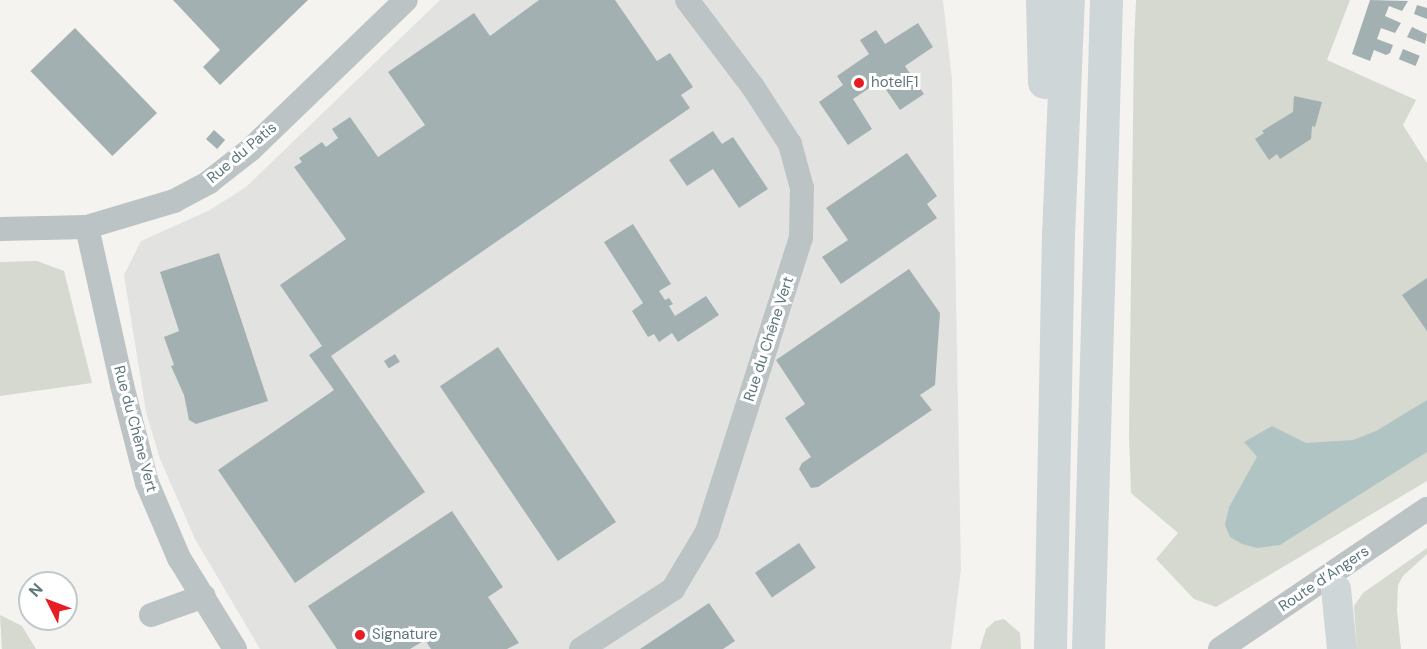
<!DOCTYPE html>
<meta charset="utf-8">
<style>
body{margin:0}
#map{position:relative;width:1427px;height:649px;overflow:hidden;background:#f4f3f0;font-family:"DM Sans",sans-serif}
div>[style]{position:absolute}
.built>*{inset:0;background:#e2e3e1}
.green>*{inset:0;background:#d5d9cf}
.water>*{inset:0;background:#b1c4c4}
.building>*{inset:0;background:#a3b0b2;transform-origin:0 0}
.minor>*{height:24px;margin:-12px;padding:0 12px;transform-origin:12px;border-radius:12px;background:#bcc3c5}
.major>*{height:30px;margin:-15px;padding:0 15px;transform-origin:15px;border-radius:15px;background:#cfd6d8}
.highway>*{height:33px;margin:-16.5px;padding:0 16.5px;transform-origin:16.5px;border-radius:16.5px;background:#cfd6d8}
.dots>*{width:16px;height:16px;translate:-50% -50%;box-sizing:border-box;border:3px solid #fff;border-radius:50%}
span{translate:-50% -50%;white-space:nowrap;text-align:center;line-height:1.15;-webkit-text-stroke:6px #fff;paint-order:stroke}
.poi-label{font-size:15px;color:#5e777c}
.left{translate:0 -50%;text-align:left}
.street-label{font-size:15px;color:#5e777c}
.north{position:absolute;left:18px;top:571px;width:60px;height:60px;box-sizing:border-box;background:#fff;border:2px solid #bfc9cb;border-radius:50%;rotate:312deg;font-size:16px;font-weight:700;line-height:24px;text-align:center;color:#5e777c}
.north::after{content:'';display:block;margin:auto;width:21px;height:27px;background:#e61e24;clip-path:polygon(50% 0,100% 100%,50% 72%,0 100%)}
</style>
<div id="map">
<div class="built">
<i style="clip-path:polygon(440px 0,943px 0,952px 79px,961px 569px,951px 649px,260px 649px,195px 539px,160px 459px,146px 412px,124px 275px,141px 241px,210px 210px,246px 187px)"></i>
</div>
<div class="green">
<i style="clip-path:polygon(1136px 0,1350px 0,1327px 60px,1416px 100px,1403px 125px,1427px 163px,1427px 481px,1216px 607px,1194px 599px,1156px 559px,1178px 533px,1131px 493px,1129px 435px,1134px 43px)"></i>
<i style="clip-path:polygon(37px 261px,64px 271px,92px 383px,0 396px,0 262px)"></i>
<i style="clip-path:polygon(1427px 548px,1427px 554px,1403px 576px,1398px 585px,1397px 611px,1401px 649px,1357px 649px,1354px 606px,1363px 593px)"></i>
<i style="clip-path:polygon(0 615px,22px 626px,36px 649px,2px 649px)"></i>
<i style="clip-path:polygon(1004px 619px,1020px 633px,1021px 649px,980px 649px,986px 629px,995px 621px)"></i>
</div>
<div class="water">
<i style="clip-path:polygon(1427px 400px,1427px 452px,1280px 545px,1257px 548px,1242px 544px,1230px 537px,1225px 525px,1229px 507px,1257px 457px,1244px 442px,1272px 426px,1306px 443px,1353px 440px,1376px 431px)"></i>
</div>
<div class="building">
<i style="clip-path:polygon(173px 0,308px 0,220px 85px,203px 67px,220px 50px)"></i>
<i style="clip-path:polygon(539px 0,615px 0,657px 61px,670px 53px,693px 87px,681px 95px,690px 108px,331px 356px,425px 492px,295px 583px,218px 470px,334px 390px,309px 355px,322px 346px,280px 285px,346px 239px,294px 167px,302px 162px,299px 158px,322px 142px,326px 147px,338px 138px,332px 129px,350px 117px,378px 157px,425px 125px,388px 72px,474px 13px,490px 36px)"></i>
<i style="clip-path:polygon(1370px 0,1408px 1px,1402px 11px,1389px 6px,1385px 16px,1401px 23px,1395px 33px,1381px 28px,1377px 39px,1393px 45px,1390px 53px,1386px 55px,1374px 50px,1370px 61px,1352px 54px)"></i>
<i style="clip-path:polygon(1417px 5px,1427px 8px,1427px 19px,1414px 14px)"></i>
<i style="clip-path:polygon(918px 23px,933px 47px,905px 66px,924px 94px,900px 110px,880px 81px,853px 99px,872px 129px,848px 145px,819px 102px,843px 85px,837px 76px,869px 54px,860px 40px,876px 30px,885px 44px)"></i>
<i style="clip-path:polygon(1412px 27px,1427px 34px,1425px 44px,1407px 37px)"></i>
<i style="left:75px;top:28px;width:118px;height:62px;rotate:46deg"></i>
<i style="left:1403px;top:49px;width:18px;height:11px;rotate:22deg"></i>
<i style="clip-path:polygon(1294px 96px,1322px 102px,1315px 127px,1312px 126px,1311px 139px,1280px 159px,1277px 154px,1269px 160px,1255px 139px,1264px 133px,1262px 131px,1293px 112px)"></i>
<i style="left:214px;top:130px;width:15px;height:12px;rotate:42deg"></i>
<i style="clip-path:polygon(713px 131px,722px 144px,733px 137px,768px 189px,739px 208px,713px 169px,687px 186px,669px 160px)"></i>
<i style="clip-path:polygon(907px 153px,937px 196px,927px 204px,937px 218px,841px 284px,822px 257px,848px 240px,826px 208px)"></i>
<i style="clip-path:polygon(633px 224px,671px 284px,659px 291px,665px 300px,669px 298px,673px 304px,669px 306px,675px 316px,706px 296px,719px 315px,678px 342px,672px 333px,659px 342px,654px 334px,648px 337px,632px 311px,643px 303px,604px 242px)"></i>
<i style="clip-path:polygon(219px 253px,268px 401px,196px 424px,189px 420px,184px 395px,171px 366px,174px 365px,164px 337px,179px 331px,160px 272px)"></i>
<i style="clip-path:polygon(909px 269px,940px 313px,935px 385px,920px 395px,932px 410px,818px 487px,811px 488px,799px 469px,802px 463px,811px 457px,785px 418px,805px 404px,776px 360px)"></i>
<i style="clip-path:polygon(1427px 278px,1427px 331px,1402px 295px)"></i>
<i style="left:498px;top:347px;width:211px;height:70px;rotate:56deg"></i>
<i style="left:395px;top:354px;width:9px;height:13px;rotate:58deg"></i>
<i style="clip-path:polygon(452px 511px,503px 587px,488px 597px,519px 643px,507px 649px,431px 649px,425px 640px,410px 649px,337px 649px,308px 606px)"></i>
<i style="left:799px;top:543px;width:30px;height:53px;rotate:56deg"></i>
<i style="clip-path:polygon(709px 603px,735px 641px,723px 649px,640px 649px)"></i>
</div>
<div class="minor">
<i style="left:87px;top:227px;width:162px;rotate:77.5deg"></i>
<i style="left:122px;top:385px;width:101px;rotate:75.7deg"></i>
<i style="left:147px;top:483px;width:82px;rotate:66.9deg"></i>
<i style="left:179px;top:558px;width:107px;rotate:58.4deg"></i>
<i style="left:0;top:229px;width:87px;rotate:-1.3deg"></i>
<i style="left:87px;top:227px;width:91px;rotate:-16.6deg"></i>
<i style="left:174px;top:201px;width:40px;rotate:-28deg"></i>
<i style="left:209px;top:182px;width:52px;rotate:-38deg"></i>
<i style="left:250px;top:150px;width:216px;rotate:-43.9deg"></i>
<i style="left:151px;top:615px;width:56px;rotate:-19.7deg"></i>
<i style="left:581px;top:649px;width:110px;rotate:-33.1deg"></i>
<i style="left:673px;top:589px;width:66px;rotate:-59.2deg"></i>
<i style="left:707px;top:532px;width:309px;rotate:-72.3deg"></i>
<i style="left:801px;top:238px;width:50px;rotate:-88.9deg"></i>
<i style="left:802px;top:188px;width:46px;rotate:-105.3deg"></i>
<i style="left:790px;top:144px;width:68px;rotate:-123deg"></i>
<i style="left:753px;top:87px;width:109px;rotate:-127.2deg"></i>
<i style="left:1220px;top:649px;width:250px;rotate:-34.1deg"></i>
</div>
<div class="major">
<i style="left:1336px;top:589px;width:60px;rotate:84.3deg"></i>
</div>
<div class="highway">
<i style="left:1042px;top:0;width:82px;rotate:88.6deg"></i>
<i style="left:1050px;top:649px;width:414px;rotate:-88.9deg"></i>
<i style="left:1058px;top:235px;width:235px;rotate:-87.6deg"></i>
<i style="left:1088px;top:649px;width:649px;rotate:-88.41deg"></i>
</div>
<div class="dots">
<i style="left:859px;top:83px;background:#e61e24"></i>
<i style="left:360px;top:635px;background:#e61e24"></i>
</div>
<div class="poi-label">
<span class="left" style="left:871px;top:83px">hotelF1</span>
<span class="left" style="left:372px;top:635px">Signature</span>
</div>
<div class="street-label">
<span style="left:242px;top:153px;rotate:-40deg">Rue du Patis</span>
<span style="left:769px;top:339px;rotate:-72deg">Rue du Chêne Vert</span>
<span style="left:135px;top:429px;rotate:75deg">Rue du Chêne Vert</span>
<span style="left:1324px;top:579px;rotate:-34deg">Route d’Angers</span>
</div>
<div class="north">N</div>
</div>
